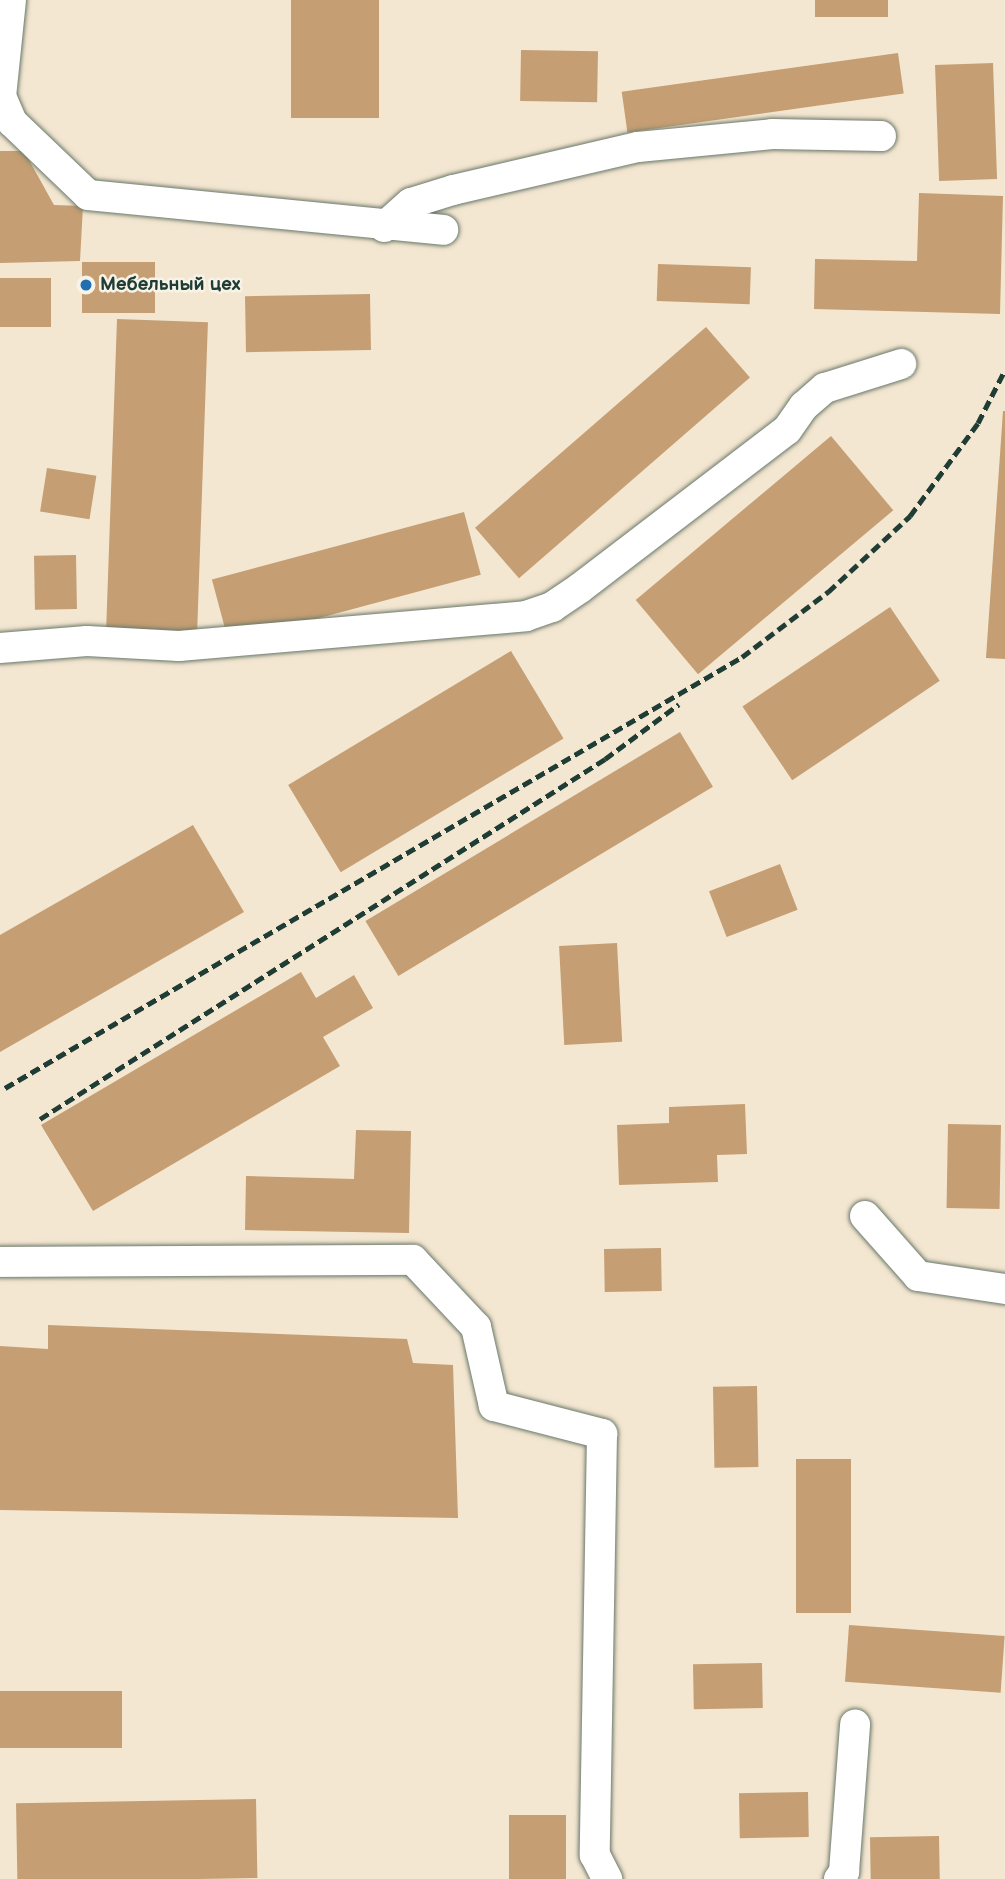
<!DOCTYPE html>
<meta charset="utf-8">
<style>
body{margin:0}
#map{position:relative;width:1005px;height:1879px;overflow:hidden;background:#f4e7d1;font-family:"Balsamiq Sans",sans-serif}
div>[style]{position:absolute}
.building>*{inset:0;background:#c59e73;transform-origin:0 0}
.roads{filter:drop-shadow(0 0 2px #6a786b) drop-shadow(0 0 2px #6a786b)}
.minor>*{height:30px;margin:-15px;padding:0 15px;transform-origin:15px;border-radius:15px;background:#fff}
.rail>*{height:5px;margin-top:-2.5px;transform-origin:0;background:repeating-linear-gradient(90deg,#1f3d34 0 10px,transparent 0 15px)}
.dots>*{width:19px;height:19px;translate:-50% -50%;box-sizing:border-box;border:4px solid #f7f3e8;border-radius:50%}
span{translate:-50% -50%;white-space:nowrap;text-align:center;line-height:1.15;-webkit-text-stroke:5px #f7f3e8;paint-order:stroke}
.poi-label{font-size:19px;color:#1f3d34;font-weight:700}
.left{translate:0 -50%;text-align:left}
</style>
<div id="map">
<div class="building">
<i style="left:291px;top:0;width:88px;height:118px"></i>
<i style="left:815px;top:0;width:73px;height:17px"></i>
<i style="left:521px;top:50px;width:77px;height:51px;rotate:1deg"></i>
<i style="left:898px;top:53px;width:41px;height:279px;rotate:82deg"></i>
<i style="left:993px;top:63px;width:116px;height:58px;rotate:88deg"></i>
<i style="clip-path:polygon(0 151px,24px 151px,54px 205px,83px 206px,80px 261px,0 263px)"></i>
<i style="clip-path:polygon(919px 193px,1003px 196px,1000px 314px,814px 309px,815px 259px,917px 261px)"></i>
<i style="left:82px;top:262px;width:73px;height:51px"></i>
<i style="left:658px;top:264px;width:93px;height:37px;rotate:2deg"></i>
<i style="left:0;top:278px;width:51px;height:49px"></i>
<i style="left:370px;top:294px;width:56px;height:125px;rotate:89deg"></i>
<i style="left:117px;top:319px;width:91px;height:314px;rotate:2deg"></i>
<i style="left:706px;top:327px;width:67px;height:306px;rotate:49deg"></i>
<i style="clip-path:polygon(1003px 411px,1005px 411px,1005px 659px,986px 658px)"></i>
<i style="left:831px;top:436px;width:97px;height:255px;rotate:50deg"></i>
<i style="left:47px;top:468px;width:50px;height:44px;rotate:9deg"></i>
<i style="left:464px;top:512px;width:65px;height:261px;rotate:75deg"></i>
<i style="left:76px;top:555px;width:54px;height:42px;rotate:89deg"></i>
<i style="left:890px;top:607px;width:89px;height:178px;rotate:56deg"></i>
<i style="left:511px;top:651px;width:102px;height:260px;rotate:59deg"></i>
<i style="left:680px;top:732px;width:64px;height:367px;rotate:59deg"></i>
<i style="clip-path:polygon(193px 825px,244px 912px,0 1052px,0 935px)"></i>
<i style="left:780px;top:864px;width:49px;height:76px;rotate:69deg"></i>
<i style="left:617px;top:943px;width:99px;height:58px;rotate:87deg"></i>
<i style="clip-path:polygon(301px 972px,316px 998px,354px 975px,373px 1008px,323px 1037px,340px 1066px,93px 1211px,41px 1125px)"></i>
<i style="clip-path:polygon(745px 1104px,747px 1154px,717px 1155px,718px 1182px,619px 1185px,617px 1125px,669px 1123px,669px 1107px)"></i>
<i style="left:948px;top:1124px;width:53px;height:84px;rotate:1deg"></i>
<i style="clip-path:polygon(356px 1130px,411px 1131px,409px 1233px,245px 1230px,246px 1176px,354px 1179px)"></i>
<i style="left:661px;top:1248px;width:43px;height:57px;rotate:89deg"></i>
<i style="clip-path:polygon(48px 1325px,407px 1339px,413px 1363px,453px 1365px,458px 1518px,0 1510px,0 1346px,48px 1349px)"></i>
<i style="left:757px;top:1386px;width:81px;height:44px;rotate:89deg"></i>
<i style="left:796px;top:1459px;width:55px;height:154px"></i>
<i style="left:849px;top:1625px;width:156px;height:57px;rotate:4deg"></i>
<i style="left:762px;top:1663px;width:45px;height:69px;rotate:89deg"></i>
<i style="left:0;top:1691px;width:122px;height:57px"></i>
<i style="left:808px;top:1792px;width:45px;height:69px;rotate:89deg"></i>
<i style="left:256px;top:1799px;width:79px;height:240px;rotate:89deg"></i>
<i style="left:566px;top:1815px;width:64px;height:57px;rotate:90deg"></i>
<i style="left:939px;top:1836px;width:43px;height:69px;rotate:89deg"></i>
</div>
<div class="roads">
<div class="minor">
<i style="left:11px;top:0;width:97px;rotate:95.9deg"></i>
<i style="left:1px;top:96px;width:28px;rotate:67deg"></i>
<i style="left:12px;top:122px;width:105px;rotate:43.8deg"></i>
<i style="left:88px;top:195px;width:357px;rotate:5.6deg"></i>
<i style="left:384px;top:227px;width:36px;rotate:-42deg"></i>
<i style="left:411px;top:203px;width:44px;rotate:-17.2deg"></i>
<i style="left:453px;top:190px;width:190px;rotate:-13.1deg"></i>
<i style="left:638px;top:147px;width:135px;rotate:-5.5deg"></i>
<i style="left:772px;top:134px;width:109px;rotate:1.1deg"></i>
<i style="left:0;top:648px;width:87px;rotate:-4.6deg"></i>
<i style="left:87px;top:641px;width:92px;rotate:3.1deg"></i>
<i style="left:179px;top:646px;width:348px;rotate:-4.9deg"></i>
<i style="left:526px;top:616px;width:28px;rotate:-19deg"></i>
<i style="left:552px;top:607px;width:34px;rotate:-34deg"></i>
<i style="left:580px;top:588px;width:260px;rotate:-37.4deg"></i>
<i style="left:787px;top:430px;width:29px;rotate:-55deg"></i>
<i style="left:804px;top:406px;width:28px;rotate:-41deg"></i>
<i style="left:825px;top:388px;width:80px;rotate:-17.5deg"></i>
<i style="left:865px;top:1216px;width:80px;rotate:48.5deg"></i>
<i style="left:918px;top:1276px;width:88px;rotate:8.5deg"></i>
<i style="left:0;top:1262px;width:413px;rotate:-0.3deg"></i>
<i style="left:413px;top:1260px;width:92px;rotate:46.8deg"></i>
<i style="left:476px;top:1327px;width:81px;rotate:77.2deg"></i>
<i style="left:494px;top:1406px;width:112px;rotate:14.5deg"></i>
<i style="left:602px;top:1434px;width:421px;rotate:91deg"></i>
<i style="left:595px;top:1855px;width:27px;rotate:63deg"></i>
<i style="left:839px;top:1879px;width:9px;rotate:-54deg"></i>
<i style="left:844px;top:1872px;width:148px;rotate:-85.7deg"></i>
</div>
</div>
<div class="rail">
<i style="left:5px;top:1088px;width:854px;rotate:-30.32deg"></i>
<i style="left:742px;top:657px;width:108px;rotate:-37.1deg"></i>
<i style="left:828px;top:592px;width:112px;rotate:-42.8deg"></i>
<i style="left:910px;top:516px;width:115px;rotate:-53.8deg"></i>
<i style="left:978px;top:423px;width:59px;rotate:-63deg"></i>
<i style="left:40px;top:1119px;width:670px;rotate:-32.5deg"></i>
<i style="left:605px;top:759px;width:92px;rotate:-36.6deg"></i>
</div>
<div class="dots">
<i style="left:86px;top:285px;background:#1f6fb2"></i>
</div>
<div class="poi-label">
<span class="left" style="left:100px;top:285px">Мебельный цех</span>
</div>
</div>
